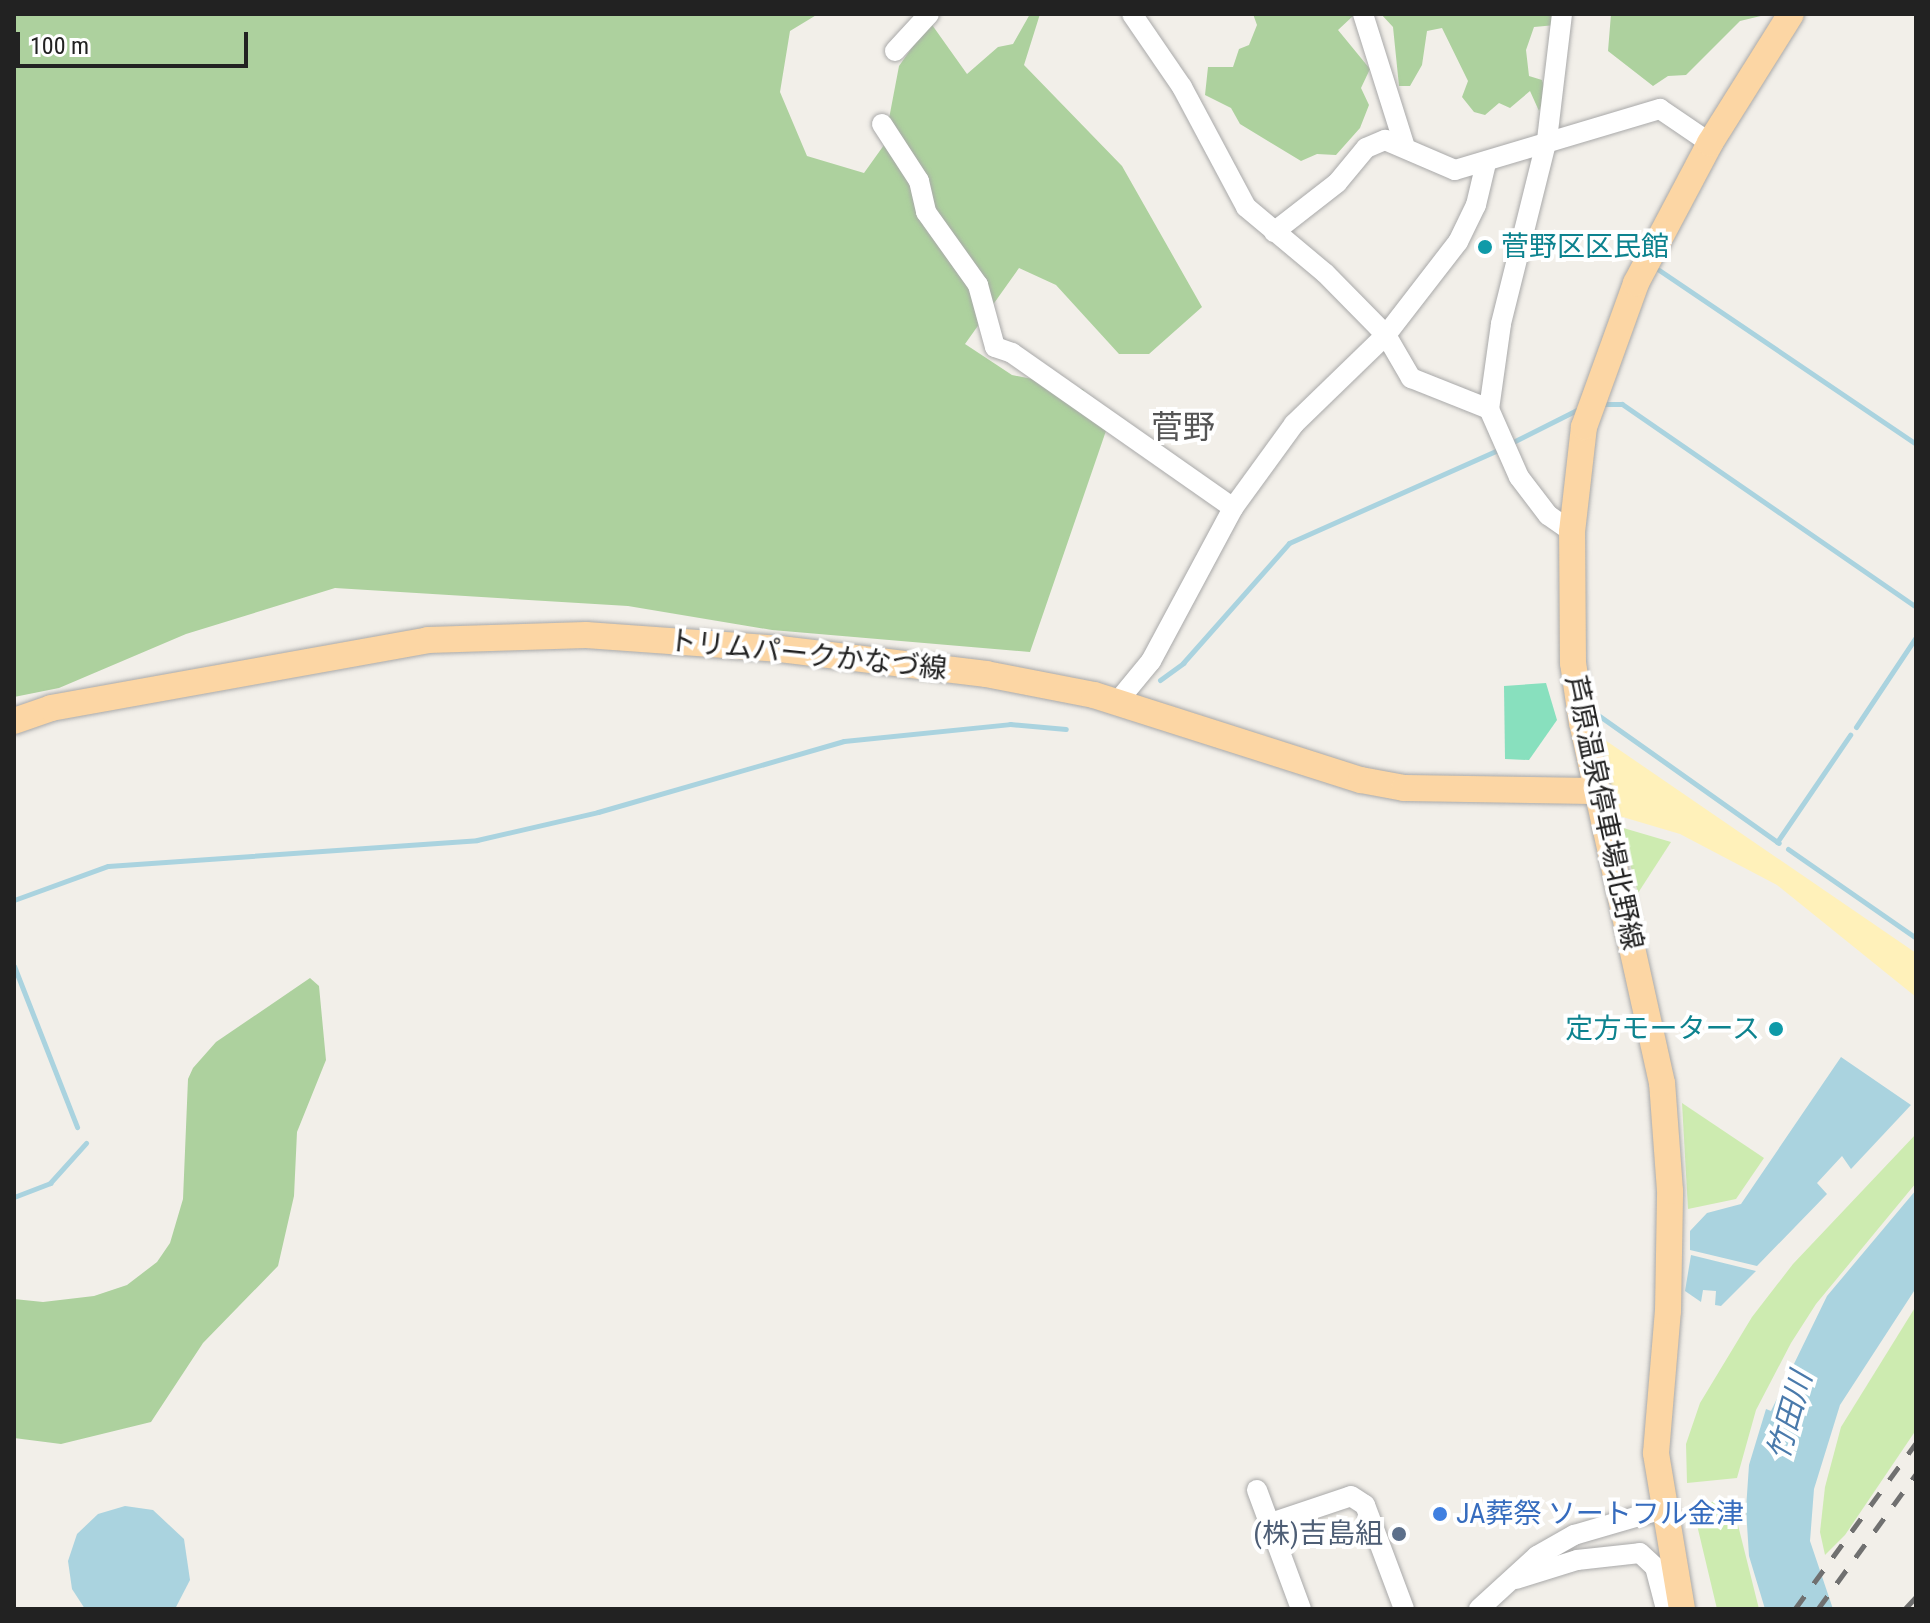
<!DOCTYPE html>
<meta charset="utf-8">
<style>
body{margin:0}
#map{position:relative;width:1930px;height:1623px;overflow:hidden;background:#f2efe9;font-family:"Roboto Condensed","Noto Sans JP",sans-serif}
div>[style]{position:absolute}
.grass>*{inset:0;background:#cdebb0}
.forest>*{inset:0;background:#add19e}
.sand>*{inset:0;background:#fff1ba}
.pitch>*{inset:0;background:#88e0be}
.water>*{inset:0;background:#aad3df}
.stream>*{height:5px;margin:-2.5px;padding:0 2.5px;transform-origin:2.5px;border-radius:2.5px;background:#aad3df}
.roads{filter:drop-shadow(0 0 2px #a9a9a9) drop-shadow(0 0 2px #a9a9a9)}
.minor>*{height:20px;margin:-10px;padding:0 10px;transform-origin:10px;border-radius:10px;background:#fff}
.major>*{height:26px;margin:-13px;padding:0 13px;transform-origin:13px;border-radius:13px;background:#fcd6a4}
.rail>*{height:5px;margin-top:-2.5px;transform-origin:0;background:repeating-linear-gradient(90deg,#707070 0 16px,transparent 0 32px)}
.dots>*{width:22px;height:22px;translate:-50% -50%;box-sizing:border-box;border:4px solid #fff;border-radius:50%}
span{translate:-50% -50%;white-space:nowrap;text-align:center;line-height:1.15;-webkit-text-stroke:8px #fff;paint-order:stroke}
.culture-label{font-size:28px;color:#0d838f}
.left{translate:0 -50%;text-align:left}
.right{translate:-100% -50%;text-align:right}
.street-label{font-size:28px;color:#222}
.shop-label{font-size:28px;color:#366cbe}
.service-label{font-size:28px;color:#4e5e75}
.water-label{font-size:30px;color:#4a7aab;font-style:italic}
.quarter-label{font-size:32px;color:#555}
.frame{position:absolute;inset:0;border:16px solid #222;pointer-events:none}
.scale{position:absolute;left:16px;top:32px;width:232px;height:36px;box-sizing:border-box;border:4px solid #222;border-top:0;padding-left:10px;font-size:24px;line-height:28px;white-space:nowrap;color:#222;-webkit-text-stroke:6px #fff;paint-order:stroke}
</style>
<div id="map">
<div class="grass">
<i style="clip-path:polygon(1620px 827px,1671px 842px,1638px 893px)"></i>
<i style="clip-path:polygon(1682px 1103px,1764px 1158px,1736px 1199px,1688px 1209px)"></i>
<i style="clip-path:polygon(1916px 1134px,1916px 1183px,1816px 1304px,1791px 1343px,1756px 1410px,1737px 1478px,1687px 1483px,1686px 1444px,1700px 1403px,1752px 1317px,1793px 1264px)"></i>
<i style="clip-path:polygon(1916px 1306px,1916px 1430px,1845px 1535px,1825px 1555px,1820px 1532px,1825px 1487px,1841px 1427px)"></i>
<i style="clip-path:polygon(1740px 1499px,1736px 1517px,1759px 1609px,1717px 1609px,1692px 1504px)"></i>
</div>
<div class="forest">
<i style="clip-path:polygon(14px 14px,818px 14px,790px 31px,780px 92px,807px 156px,864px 173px,884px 145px,899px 66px,930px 22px,967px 74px,998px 47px,1013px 44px,1030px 14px,1040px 14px,1024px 65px,1122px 166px,1202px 307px,1149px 354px,1119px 354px,1056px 285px,1019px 268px,965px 344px,1012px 375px,1083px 389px,1108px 425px,1030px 652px,772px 630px,628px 606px,335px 588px,186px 634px,59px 688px,14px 697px)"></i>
<i style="clip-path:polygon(1253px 14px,1353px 16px,1338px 30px,1370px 69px,1361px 88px,1369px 105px,1360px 128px,1336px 155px,1317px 154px,1301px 161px,1240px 124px,1231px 108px,1205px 95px,1208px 67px,1233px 67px,1239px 49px,1249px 45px,1257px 25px)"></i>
<i style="clip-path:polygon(1381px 14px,1557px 14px,1556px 25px,1534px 27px,1526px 50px,1529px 76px,1542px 80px,1546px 92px,1539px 111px,1530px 91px,1510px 108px,1499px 103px,1485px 115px,1474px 112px,1462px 97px,1468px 81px,1442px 28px,1427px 31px,1422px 65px,1410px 86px,1399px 86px,1393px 27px)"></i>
<i style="clip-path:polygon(1611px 14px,1769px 14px,1740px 21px,1686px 75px,1668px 76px,1653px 86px,1608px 51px)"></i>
<i style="clip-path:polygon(310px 978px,319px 986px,326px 1060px,297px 1132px,294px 1196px,278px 1266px,203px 1343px,151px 1422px,61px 1444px,14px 1438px,14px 1299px,43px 1302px,94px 1296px,127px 1285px,157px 1262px,170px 1243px,183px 1199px,188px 1079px,193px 1068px,216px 1042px)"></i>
</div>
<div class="sand">
<i style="clip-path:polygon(1602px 738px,1916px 953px,1916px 997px,1777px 885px,1680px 834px,1616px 815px)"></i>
</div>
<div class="pitch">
<i style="clip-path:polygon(1546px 683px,1557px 720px,1529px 760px,1505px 759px,1504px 686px)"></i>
</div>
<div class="water">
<i style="clip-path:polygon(1841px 1057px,1911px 1105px,1851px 1169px,1842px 1156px,1817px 1183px,1827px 1194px,1757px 1266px,1690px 1250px,1690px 1231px,1707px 1213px,1741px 1204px)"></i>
<i style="clip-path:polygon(1916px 1190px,1916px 1288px,1840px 1405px,1814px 1489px,1810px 1541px,1833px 1609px,1765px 1609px,1749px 1556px,1746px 1509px,1749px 1465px,1766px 1409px,1771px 1411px,1827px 1296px)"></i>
<i style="clip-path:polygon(1691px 1255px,1756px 1271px,1721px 1306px,1715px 1305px,1716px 1291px,1703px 1290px,1701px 1302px,1685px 1291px)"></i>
<i style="clip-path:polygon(125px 1506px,153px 1510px,184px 1539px,190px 1580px,175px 1609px,85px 1609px,72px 1589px,68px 1561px,77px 1534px,98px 1514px)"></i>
</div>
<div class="stream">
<i style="left:1659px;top:270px;width:310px;rotate:34.1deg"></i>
<i style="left:1602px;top:404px;width:20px"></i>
<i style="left:1622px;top:404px;width:357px;rotate:34.6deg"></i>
<i style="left:1511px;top:443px;width:78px;rotate:-26.6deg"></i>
<i style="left:1160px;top:680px;width:29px;rotate:-36deg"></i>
<i style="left:1183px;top:663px;width:160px;rotate:-48.5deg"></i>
<i style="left:1289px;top:543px;width:233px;rotate:-24deg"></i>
<i style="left:1591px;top:710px;width:230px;rotate:35.3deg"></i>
<i style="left:1856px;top:727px;width:108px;rotate:-56.3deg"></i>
<i style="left:1777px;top:842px;width:130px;rotate:-55.7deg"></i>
<i style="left:1788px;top:849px;width:156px;rotate:34.8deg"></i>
<i style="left:14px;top:900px;width:100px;rotate:-19.9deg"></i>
<i style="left:108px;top:866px;width:370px;rotate:-4deg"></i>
<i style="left:477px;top:840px;width:124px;rotate:-13deg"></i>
<i style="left:598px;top:812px;width:256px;rotate:-16.1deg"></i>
<i style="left:844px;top:741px;width:167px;rotate:-5.8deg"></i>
<i style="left:1010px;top:724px;width:56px;rotate:5.1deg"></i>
<i style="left:14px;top:966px;width:173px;rotate:68.6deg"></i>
<i style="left:14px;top:1197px;width:39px;rotate:-21deg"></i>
<i style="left:50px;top:1183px;width:54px;rotate:-48deg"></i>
</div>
<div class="roads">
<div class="minor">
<i style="left:1132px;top:14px;width:88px;rotate:55.6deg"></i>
<i style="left:1182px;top:87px;width:136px;rotate:61.9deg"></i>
<i style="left:1246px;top:207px;width:103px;rotate:39.9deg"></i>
<i style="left:1325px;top:273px;width:87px;rotate:45.5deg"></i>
<i style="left:1386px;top:335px;width:50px;rotate:59.8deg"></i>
<i style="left:1411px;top:378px;width:84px;rotate:21.7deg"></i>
<i style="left:1363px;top:14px;width:136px;rotate:72.5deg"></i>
<i style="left:1562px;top:14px;width:126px;rotate:96.8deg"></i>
<i style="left:1547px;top:139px;width:191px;rotate:104deg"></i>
<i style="left:1501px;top:324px;width:86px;rotate:98deg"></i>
<i style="left:1489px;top:409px;width:74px;rotate:66.2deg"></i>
<i style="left:1519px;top:477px;width:48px;rotate:52.7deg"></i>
<i style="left:1548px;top:515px;width:29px;rotate:35deg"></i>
<i style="left:895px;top:51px;width:50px;rotate:-47.4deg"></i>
<i style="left:882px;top:124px;width:68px;rotate:57deg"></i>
<i style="left:919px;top:181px;width:32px;rotate:77deg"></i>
<i style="left:926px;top:212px;width:90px;rotate:54.5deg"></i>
<i style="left:978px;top:285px;width:64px;rotate:74.7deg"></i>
<i style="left:995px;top:347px;width:18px;rotate:19deg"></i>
<i style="left:1012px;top:353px;width:270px;rotate:35deg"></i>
<i style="left:1274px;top:232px;width:80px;rotate:-37.9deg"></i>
<i style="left:1337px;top:183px;width:45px;rotate:-50.4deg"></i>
<i style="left:1366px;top:148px;width:21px;rotate:-23deg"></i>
<i style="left:1385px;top:140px;width:76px;rotate:23.2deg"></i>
<i style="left:1455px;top:170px;width:214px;rotate:-16.6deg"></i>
<i style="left:1660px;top:109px;width:60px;rotate:34.2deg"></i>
<i style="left:1118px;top:701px;width:52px;rotate:-50.5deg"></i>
<i style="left:1151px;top:661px;width:174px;rotate:-61.8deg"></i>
<i style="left:1233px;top:508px;width:104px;rotate:-54deg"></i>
<i style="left:1294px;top:424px;width:128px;rotate:-44.1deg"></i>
<i style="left:1386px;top:335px;width:118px;rotate:-52.3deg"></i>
<i style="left:1458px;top:242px;width:41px;rotate:-64.1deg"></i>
<i style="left:1476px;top:205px;width:43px;rotate:-76.6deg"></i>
<i style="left:1257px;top:1490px;width:127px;rotate:69.7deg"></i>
<i style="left:1271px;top:1523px;width:84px;rotate:-18.6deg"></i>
<i style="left:1351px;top:1496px;width:17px;rotate:33deg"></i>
<i style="left:1365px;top:1505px;width:111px;rotate:69.4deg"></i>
<i style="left:1516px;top:1579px;width:64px;rotate:-17.3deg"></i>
<i style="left:1577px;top:1560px;width:63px;rotate:-6.3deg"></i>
<i style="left:1640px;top:1553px;width:21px;rotate:43deg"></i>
<i style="left:1655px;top:1567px;width:43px;rotate:75.3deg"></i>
<i style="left:1479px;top:1609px;width:79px;rotate:-42.4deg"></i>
<i style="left:1537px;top:1556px;width:43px;rotate:-29.6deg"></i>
<i style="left:1574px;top:1535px;width:93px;rotate:-16.3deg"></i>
</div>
<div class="major">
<i style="left:14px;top:721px;width:39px;rotate:-19deg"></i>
<i style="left:51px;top:708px;width:383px;rotate:-10.2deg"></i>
<i style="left:428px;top:640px;width:158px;rotate:-1.8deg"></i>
<i style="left:586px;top:635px;width:195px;rotate:4.1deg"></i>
<i style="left:780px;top:649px;width:208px;rotate:6.9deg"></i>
<i style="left:986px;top:674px;width:110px;rotate:11deg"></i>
<i style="left:1094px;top:695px;width:280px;rotate:17.7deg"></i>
<i style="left:1361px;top:780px;width:44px;rotate:10.5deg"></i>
<i style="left:1404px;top:788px;width:190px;rotate:0.9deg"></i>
<i style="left:1682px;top:1609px;width:158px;rotate:-99.5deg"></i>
<i style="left:1656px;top:1453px;width:143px;rotate:-85.2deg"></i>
<i style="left:1668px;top:1311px;width:120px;rotate:-89deg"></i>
<i style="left:1670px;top:1191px;width:108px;rotate:-94.2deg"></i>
<i style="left:1662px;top:1083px;width:369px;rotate:-102.5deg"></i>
<i style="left:1582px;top:723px;width:61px;rotate:-98.5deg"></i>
<i style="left:1573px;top:663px;width:131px;rotate:-90.4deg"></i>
<i style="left:1572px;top:532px;width:106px;rotate:-83.5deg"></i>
<i style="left:1584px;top:427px;width:153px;rotate:-70.1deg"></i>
<i style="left:1636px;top:283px;width:158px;rotate:-62.1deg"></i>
<i style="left:1710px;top:143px;width:152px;rotate:-57.9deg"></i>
</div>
</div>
<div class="rail">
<i style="left:1795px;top:1609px;width:205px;rotate:-53.9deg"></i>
<i style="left:1818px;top:1609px;width:167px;rotate:-54deg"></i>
<i style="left:1905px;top:1609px;width:16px;rotate:-47deg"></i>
</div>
<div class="dots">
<i style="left:1485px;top:247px;background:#0f9aa8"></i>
<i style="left:1776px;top:1029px;background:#0f9aa8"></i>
<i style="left:1440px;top:1514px;background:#3f7fe0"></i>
<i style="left:1399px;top:1534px;background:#5c6f8a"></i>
</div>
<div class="culture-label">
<span class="left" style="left:1501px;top:247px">菅野区区民館</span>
<span class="right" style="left:1760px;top:1029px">定方モータース</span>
</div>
<div class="street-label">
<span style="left:808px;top:655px;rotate:6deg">トリムパークかなづ線</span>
<span style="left:1604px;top:813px;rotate:78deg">芦原温泉停車場北野線</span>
</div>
<div class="shop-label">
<span class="left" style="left:1456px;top:1514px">JA葬祭 ソートフル金津</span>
</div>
<div class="service-label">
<span class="right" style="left:1383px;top:1534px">(株)吉島組</span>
</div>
<div class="water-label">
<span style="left:1790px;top:1416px;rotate:-74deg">竹田川</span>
</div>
<div class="quarter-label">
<span style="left:1183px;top:427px">菅野</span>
</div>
<div class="frame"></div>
<div class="scale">100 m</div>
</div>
